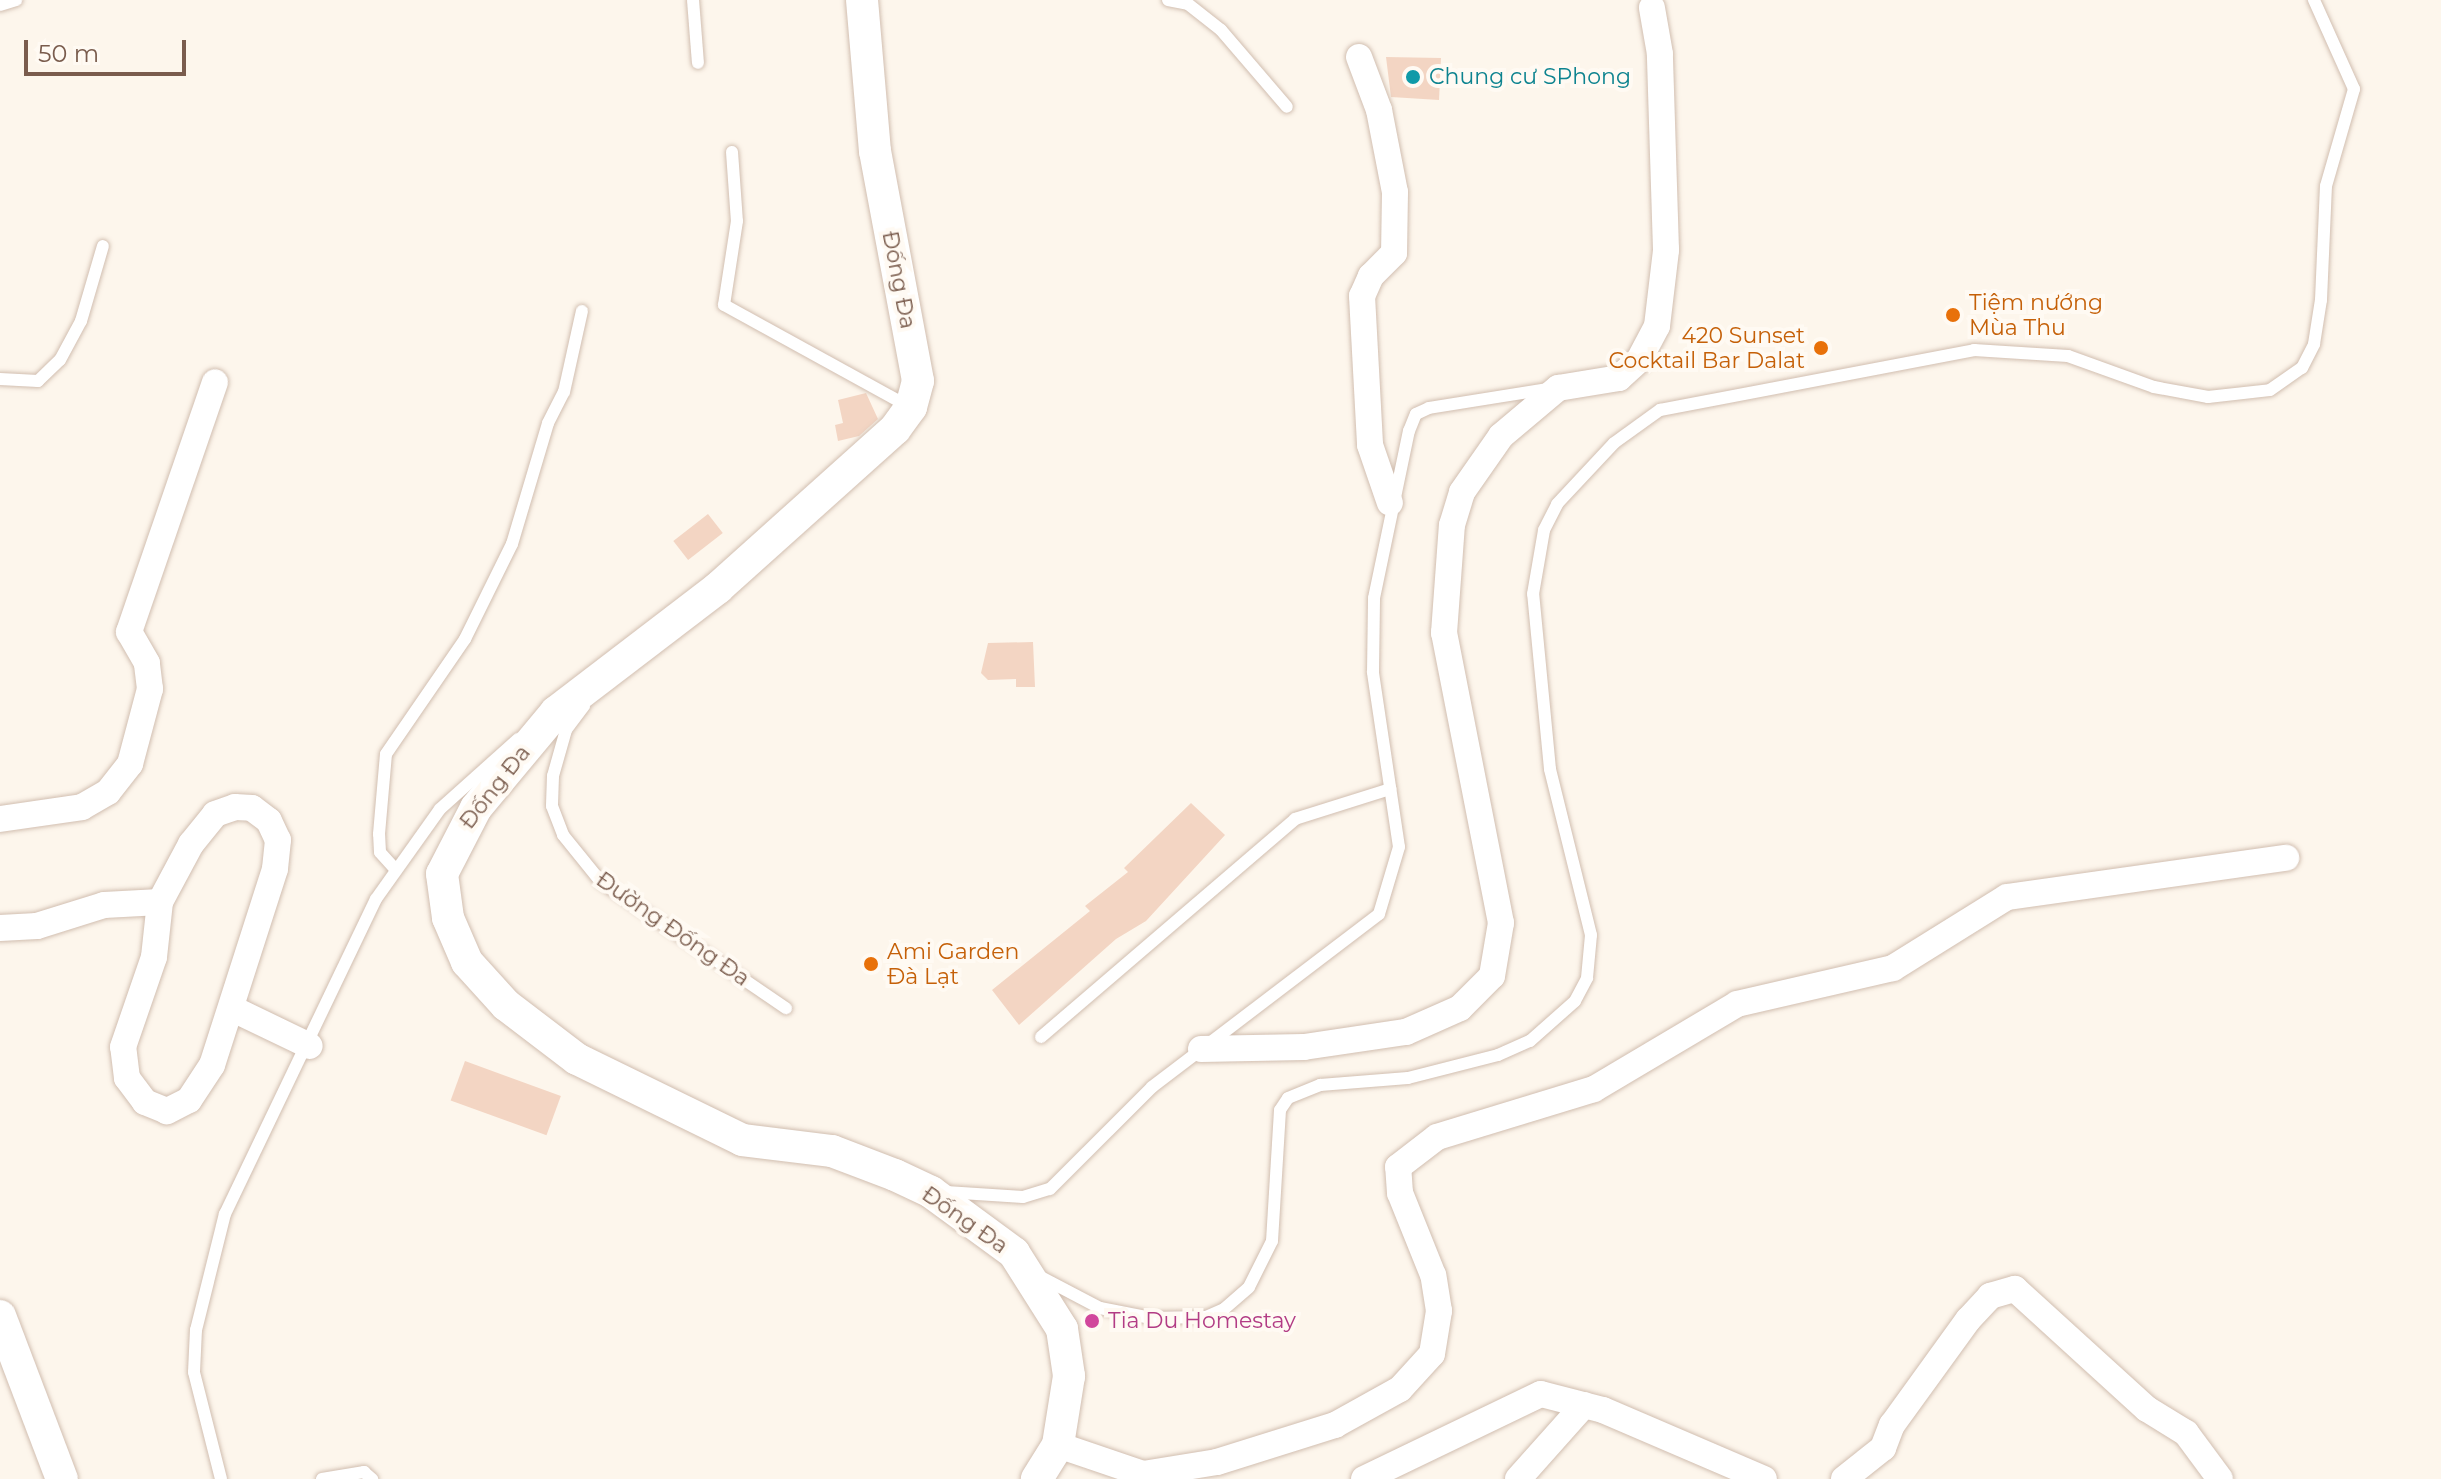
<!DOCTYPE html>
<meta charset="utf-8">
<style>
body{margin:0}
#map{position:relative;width:2441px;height:1479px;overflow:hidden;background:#fdf6ec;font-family:Montserrat,sans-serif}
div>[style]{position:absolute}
.building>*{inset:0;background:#f3d5c3;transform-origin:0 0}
.roads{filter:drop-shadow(0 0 2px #d1beb0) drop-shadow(0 0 2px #d1beb0)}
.service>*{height:12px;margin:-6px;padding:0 6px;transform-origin:6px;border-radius:6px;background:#fff}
.minor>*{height:26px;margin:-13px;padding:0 13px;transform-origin:13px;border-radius:13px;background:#fff}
.tertiary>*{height:32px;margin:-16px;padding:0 16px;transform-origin:16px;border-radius:16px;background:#fff}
.dots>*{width:22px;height:22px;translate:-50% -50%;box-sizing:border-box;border:4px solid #fffaf3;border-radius:50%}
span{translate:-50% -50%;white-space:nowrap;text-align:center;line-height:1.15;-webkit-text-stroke:8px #fffaf3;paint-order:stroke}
.culture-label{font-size:22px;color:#0d838f}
.left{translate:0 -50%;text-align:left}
.street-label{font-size:22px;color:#7a5c4d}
.food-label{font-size:22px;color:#c56008}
.right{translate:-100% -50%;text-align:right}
.hotel-label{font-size:22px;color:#b23c85}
.scale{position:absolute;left:24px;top:40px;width:162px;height:36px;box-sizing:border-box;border:4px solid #7a5c4d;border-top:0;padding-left:10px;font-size:24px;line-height:28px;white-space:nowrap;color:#7a5c4d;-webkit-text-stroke:6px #fffaf3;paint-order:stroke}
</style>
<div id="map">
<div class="building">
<i style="clip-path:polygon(1386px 57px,1441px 58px,1439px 100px,1391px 97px)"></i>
<i style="clip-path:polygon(866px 393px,878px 419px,859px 436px,838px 441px,835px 425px,843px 423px,838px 400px)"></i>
<i style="left:708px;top:514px;width:24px;height:44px;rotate:52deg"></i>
<i style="clip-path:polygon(1033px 642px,1035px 687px,1016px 687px,1016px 679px,988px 680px,981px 673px,988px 643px)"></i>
<i style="clip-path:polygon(1191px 803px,1225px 835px,1146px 921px,1116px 939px,1019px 1025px,992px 990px,1090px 911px,1085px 906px,1128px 872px,1124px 868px)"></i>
<i style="left:465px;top:1061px;width:102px;height:42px;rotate:20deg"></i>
</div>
<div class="roads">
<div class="service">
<i style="left:693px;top:0;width:63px;rotate:85.5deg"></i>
<i style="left:1168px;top:0;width:20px;rotate:11deg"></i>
<i style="left:1188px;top:4px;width:42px;rotate:38.2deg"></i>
<i style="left:1221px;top:30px;width:101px;rotate:49.4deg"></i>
<i style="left:0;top:5px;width:17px;rotate:-17deg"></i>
<i style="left:732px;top:152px;width:69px;rotate:85.9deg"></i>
<i style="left:737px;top:221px;width:85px;rotate:98.8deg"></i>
<i style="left:724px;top:305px;width:210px;rotate:28.8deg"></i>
<i style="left:0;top:379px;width:38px;rotate:3deg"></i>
<i style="left:38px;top:381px;width:30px;rotate:-44deg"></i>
<i style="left:60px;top:360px;width:44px;rotate:-61.7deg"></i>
<i style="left:81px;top:321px;width:78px;rotate:-73.7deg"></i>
<i style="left:584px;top:706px;width:30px;rotate:127deg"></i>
<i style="left:566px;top:730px;width:48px;rotate:105.8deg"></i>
<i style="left:553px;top:776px;width:30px;rotate:92deg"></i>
<i style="left:552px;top:806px;width:31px;rotate:69deg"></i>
<i style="left:563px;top:835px;width:60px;rotate:51deg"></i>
<i style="left:601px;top:882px;width:224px;rotate:34.3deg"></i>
<i style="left:396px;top:870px;width:24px;rotate:-132deg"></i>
<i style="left:380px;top:852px;width:18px;rotate:-93deg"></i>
<i style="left:379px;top:834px;width:80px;rotate:-85deg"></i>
<i style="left:386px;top:754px;width:140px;rotate:-55.5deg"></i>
<i style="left:465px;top:639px;width:106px;rotate:-63.7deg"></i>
<i style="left:512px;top:544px;width:126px;rotate:-73.4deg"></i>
<i style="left:548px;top:423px;width:35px;rotate:-63deg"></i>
<i style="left:564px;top:392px;width:83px;rotate:-77.5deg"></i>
<i style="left:1041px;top:1037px;width:335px;rotate:-40.6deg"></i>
<i style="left:1295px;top:819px;width:100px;rotate:-17.5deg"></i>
<i style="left:946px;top:1192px;width:77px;rotate:3.7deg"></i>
<i style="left:1023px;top:1197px;width:28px;rotate:-17deg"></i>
<i style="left:1050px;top:1189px;width:144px;rotate:-45deg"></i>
<i style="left:1152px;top:1087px;width:285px;rotate:-37.3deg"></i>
<i style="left:1379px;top:914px;width:70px;rotate:-73.4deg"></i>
<i style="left:1399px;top:847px;width:177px;rotate:-98.5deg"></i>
<i style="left:1373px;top:672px;width:74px;rotate:-89.2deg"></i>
<i style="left:1374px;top:598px;width:171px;rotate:-78.2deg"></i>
<i style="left:1409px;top:431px;width:18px;rotate:-68deg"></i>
<i style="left:1416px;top:414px;width:14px;rotate:-25deg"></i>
<i style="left:1429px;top:408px;width:121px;rotate:-9.1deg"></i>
<i style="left:1039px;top:1276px;width:69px;rotate:27.7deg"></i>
<i style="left:1100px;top:1308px;width:52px;rotate:11.1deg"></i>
<i style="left:1151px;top:1318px;width:55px;rotate:-1deg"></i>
<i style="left:1206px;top:1317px;width:20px;rotate:-24deg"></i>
<i style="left:1224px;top:1309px;width:33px;rotate:-41deg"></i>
<i style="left:1249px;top:1287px;width:51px;rotate:-63.4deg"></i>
<i style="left:1272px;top:1241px;width:131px;rotate:-86.5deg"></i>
<i style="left:1280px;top:1110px;width:14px;rotate:-56deg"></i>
<i style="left:1288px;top:1098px;width:35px;rotate:-22deg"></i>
<i style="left:1320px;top:1085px;width:88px;rotate:-4.5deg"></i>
<i style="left:1408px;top:1078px;width:93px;rotate:-14.3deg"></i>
<i style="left:1498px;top:1055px;width:35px;rotate:-24deg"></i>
<i style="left:1530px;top:1041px;width:60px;rotate:-41.6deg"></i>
<i style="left:1575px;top:1001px;width:26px;rotate:-62deg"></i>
<i style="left:1587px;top:978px;width:43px;rotate:-84.7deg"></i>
<i style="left:1591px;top:935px;width:171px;rotate:-103.9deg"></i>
<i style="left:1550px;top:769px;width:176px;rotate:-95.5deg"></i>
<i style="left:1533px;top:594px;width:65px;rotate:-80.2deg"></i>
<i style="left:1544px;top:530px;width:29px;rotate:-63deg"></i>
<i style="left:1557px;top:504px;width:83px;rotate:-46.9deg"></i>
<i style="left:1614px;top:443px;width:57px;rotate:-35.7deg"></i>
<i style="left:1660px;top:410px;width:320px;rotate:-10.8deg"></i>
<i style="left:1974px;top:350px;width:94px;rotate:3.7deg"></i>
<i style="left:2068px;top:356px;width:91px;rotate:19.8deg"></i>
<i style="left:2154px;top:387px;width:55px;rotate:10.5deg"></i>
<i style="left:2208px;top:397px;width:62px;rotate:-6.4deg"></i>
<i style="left:2270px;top:390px;width:39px;rotate:-35deg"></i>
<i style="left:2302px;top:368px;width:27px;rotate:-63deg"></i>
<i style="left:2314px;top:344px;width:45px;rotate:-81deg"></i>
<i style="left:2321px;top:300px;width:114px;rotate:-87.5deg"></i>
<i style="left:2326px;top:186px;width:101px;rotate:-73.9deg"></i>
<i style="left:2354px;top:89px;width:98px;rotate:-114.2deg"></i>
<i style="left:221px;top:1479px;width:110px;rotate:-104.2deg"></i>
<i style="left:194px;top:1372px;width:42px;rotate:-87.3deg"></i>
<i style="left:196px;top:1330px;width:120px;rotate:-76deg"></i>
<i style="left:225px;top:1214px;width:349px;rotate:-64.4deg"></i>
<i style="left:376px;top:899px;width:110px;rotate:-54.6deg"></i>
<i style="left:440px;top:809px;width:105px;rotate:-41.9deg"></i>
<i style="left:322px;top:1479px;width:43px;rotate:-9.5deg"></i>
<i style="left:364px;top:1472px;width:11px;rotate:41deg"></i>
</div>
<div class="minor">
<i style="left:1359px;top:57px;width:57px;rotate:69.3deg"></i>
<i style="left:1379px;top:110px;width:84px;rotate:79deg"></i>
<i style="left:1395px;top:192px;width:61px;rotate:90.9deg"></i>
<i style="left:1394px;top:253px;width:33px;rotate:135deg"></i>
<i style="left:1371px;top:276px;width:22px;rotate:114deg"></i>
<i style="left:1362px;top:296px;width:149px;rotate:86.9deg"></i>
<i style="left:1370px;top:445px;width:61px;rotate:71deg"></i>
<i style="left:235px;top:807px;width:17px;rotate:3deg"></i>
<i style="left:252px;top:808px;width:21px;rotate:37deg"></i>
<i style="left:269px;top:821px;width:21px;rotate:65deg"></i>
<i style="left:278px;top:840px;width:29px;rotate:96deg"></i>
<i style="left:275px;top:869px;width:206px;rotate:107.8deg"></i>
<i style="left:212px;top:1065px;width:42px;rotate:123.3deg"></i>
<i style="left:189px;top:1100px;width:25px;rotate:153deg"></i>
<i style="left:167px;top:1111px;width:24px;rotate:-158deg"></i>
<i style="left:145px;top:1102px;width:30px;rotate:-127deg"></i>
<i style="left:127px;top:1078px;width:31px;rotate:-97deg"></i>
<i style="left:123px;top:1047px;width:95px;rotate:-71deg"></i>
<i style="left:154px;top:957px;width:55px;rotate:-83.8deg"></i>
<i style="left:160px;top:902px;width:66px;rotate:-61.9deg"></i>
<i style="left:191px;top:844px;width:38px;rotate:-51deg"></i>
<i style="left:215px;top:814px;width:21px;rotate:-19deg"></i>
<i style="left:0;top:819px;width:83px;rotate:-8.3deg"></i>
<i style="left:82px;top:807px;width:30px;rotate:-30deg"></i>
<i style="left:108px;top:792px;width:36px;rotate:-52deg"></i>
<i style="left:130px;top:764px;width:78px;rotate:-75.1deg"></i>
<i style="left:150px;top:689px;width:26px;rotate:-97deg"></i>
<i style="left:147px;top:663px;width:36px;rotate:-120deg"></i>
<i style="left:129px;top:632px;width:264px;rotate:-71deg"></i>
<i style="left:0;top:928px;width:37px;rotate:-3deg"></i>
<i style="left:37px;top:926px;width:70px;rotate:-17.4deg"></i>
<i style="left:104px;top:905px;width:56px;rotate:-3.1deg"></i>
<i style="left:233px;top:1009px;width:85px;rotate:25.7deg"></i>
<i style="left:1201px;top:1049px;width:103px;rotate:-1.1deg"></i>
<i style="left:1304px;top:1047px;width:103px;rotate:-8.4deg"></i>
<i style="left:1406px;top:1032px;width:59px;rotate:-24deg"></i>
<i style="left:1460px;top:1008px;width:45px;rotate:-45deg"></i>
<i style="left:1492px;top:976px;width:54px;rotate:-80.4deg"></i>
<i style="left:1501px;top:923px;width:296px;rotate:-101.1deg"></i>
<i style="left:1444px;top:633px;width:108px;rotate:-85.8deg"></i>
<i style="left:1452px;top:525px;width:34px;rotate:-73deg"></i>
<i style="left:1462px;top:492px;width:68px;rotate:-55.1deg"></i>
<i style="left:1501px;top:436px;width:75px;rotate:-40.1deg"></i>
<i style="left:1558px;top:388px;width:62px;rotate:-9.3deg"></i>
<i style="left:1619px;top:378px;width:27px;rotate:-42deg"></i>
<i style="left:1639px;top:360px;width:38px;rotate:-62deg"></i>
<i style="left:1657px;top:326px;width:77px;rotate:-83.2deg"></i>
<i style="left:1666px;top:250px;width:196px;rotate:-91.8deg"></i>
<i style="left:1660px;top:54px;width:47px;rotate:-99.9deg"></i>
<i style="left:1058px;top:1445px;width:90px;rotate:18.8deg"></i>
<i style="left:1143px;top:1474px;width:75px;rotate:-9.2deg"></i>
<i style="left:1217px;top:1462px;width:124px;rotate:-17.4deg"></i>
<i style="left:1335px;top:1425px;width:74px;rotate:-29deg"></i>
<i style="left:1400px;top:1389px;width:47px;rotate:-47.6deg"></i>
<i style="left:1432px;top:1354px;width:44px;rotate:-80.8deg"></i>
<i style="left:1439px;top:1311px;width:36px;rotate:-99deg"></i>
<i style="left:1433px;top:1275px;width:88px;rotate:-111.9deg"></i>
<i style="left:1400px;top:1193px;width:26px;rotate:-94deg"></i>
<i style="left:1398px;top:1167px;width:49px;rotate:-37.6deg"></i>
<i style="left:1437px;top:1137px;width:164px;rotate:-17deg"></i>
<i style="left:1594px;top:1089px;width:166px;rotate:-30.7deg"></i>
<i style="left:1737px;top:1004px;width:160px;rotate:-13deg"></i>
<i style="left:1893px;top:968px;width:134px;rotate:-31.9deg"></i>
<i style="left:2007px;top:897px;width:282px;rotate:-8deg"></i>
<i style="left:1364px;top:1479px;width:196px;rotate:-25.7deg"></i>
<i style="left:1541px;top:1394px;width:64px;rotate:14.5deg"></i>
<i style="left:1603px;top:1410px;width:175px;rotate:23.2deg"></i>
<i style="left:1518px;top:1479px;width:99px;rotate:-48.3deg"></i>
<i style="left:1844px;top:1479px;width:50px;rotate:-38.5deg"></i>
<i style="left:1883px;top:1448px;width:25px;rotate:-69deg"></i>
<i style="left:1892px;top:1425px;width:130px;rotate:-54.1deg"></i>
<i style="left:1968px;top:1320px;width:33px;rotate:-47deg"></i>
<i style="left:1990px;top:1296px;width:26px;rotate:-16deg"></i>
<i style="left:2015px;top:1289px;width:178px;rotate:42.3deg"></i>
<i style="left:2147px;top:1409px;width:46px;rotate:31.6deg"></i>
<i style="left:2186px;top:1433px;width:57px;rotate:53.5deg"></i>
</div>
<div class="tertiary">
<i style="left:862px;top:0;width:152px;rotate:85.1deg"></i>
<i style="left:875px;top:151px;width:234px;rotate:79.4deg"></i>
<i style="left:918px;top:381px;width:27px;rotate:105deg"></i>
<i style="left:911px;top:407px;width:27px;rotate:126deg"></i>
<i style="left:895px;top:429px;width:238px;rotate:138.1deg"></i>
<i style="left:718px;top:588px;width:204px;rotate:142.6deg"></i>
<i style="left:556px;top:712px;width:125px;rotate:129.8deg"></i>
<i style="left:476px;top:808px;width:74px;rotate:117.3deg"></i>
<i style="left:442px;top:874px;width:44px;rotate:82.2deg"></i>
<i style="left:448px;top:918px;width:48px;rotate:66.6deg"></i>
<i style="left:467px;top:962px;width:58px;rotate:47.8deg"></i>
<i style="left:506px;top:1005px;width:89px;rotate:37.3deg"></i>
<i style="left:577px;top:1059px;width:184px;rotate:26.1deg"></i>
<i style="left:742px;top:1140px;width:91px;rotate:7deg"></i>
<i style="left:832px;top:1151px;width:67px;rotate:20.9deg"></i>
<i style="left:895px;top:1175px;width:40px;rotate:25deg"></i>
<i style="left:931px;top:1192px;width:103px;rotate:36.3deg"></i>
<i style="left:1014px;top:1253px;width:90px;rotate:57.7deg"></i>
<i style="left:1062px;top:1329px;width:48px;rotate:81.5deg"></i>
<i style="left:1069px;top:1376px;width:70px;rotate:99.1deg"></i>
<i style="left:1058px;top:1445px;width:40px;rotate:122deg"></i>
<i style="left:0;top:1316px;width:174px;rotate:69.2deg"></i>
</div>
</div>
<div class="dots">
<i style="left:1413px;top:77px;background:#0f9aa8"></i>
<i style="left:1953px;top:315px;background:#e8710a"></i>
<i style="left:1821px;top:348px;background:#e8710a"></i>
<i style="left:871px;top:964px;background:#e8710a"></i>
<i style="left:1092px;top:1321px;background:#d1479c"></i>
</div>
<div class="culture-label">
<span class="left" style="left:1429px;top:77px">Chung cư SPhong</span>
</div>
<div class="street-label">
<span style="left:899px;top:280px;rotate:79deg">Đống Đa</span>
<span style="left:495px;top:787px;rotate:-52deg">Đống Đa</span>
<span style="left:673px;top:929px;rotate:35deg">Đường Đống Đa</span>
<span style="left:965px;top:1220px;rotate:35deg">Đống Đa</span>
</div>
<div class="food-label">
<span class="left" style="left:1969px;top:315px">Tiệm nướng<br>Mùa Thu</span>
<span class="right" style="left:1805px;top:348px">420 Sunset<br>Cocktail Bar Dalat</span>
<span class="left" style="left:887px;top:964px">Ami Garden<br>Đà Lạt</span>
</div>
<div class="hotel-label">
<span class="left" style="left:1108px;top:1321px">Tia Du Homestay</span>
</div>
<div class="scale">50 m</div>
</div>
